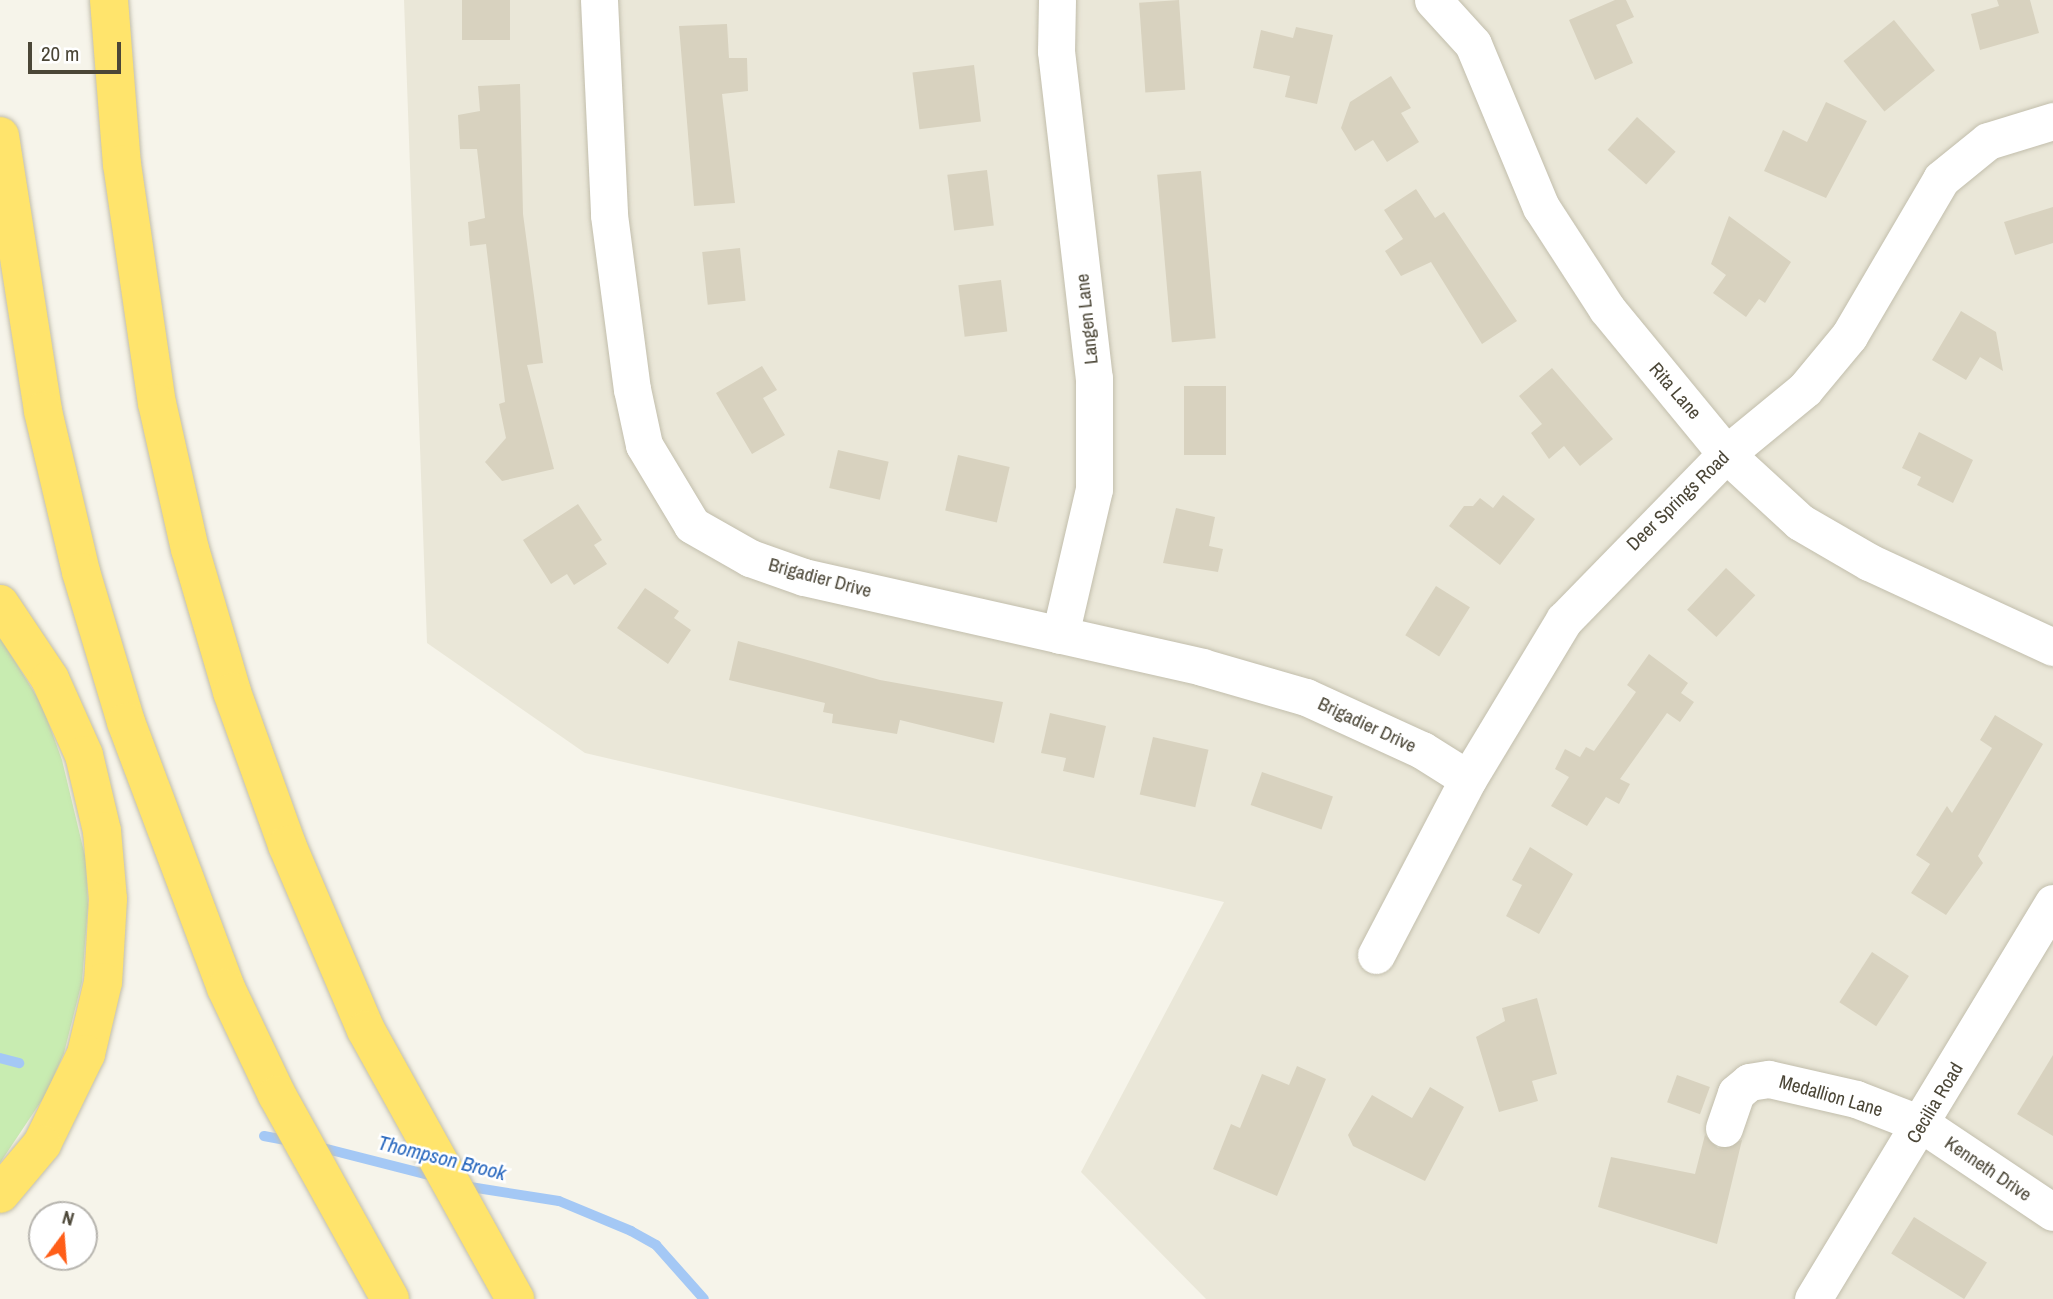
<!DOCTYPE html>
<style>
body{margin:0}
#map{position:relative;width:2053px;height:1299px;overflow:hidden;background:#f6f4ea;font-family:"Archivo Narrow",sans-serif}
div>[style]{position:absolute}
.residential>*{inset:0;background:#eae7d8}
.green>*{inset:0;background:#c8ecb1}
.stream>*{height:10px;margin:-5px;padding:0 5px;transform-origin:5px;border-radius:5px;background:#a4c8f5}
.building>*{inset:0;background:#d8d2bf;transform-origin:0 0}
.roads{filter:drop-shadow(0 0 2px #c2beac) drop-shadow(0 0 2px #c2beac)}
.minor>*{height:37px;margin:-18.5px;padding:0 18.5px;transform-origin:18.5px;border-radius:18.5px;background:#fff}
.highway>*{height:38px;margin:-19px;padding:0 19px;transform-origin:19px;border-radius:19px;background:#ffe46c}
span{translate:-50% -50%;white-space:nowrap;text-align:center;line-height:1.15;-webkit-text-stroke:5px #fff;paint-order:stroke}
.street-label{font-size:19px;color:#4b4637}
.water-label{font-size:21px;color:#2968be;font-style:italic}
.north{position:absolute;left:28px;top:1201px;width:70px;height:70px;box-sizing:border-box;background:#fff;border:2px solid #b7b5af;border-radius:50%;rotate:16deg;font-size:19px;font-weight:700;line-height:28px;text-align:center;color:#4b4637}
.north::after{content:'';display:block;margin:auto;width:24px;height:32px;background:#ff5e18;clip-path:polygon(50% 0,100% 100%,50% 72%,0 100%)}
.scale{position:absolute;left:28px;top:42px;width:93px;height:32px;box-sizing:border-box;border:4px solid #4b4637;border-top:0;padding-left:9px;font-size:21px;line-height:24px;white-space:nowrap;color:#4b4637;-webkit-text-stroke:5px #fff;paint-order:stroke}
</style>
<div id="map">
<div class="residential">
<i style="clip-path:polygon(404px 0,2053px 0,2053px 1299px,1206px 1299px,1081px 1172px,1224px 902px,585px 753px,427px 643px)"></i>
</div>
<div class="green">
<i style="clip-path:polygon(0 637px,42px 705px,62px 760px,86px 860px,88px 905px,82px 982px,64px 1053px,46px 1094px,0 1163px)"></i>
</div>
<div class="stream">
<i style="left:0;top:1058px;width:20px;rotate:15deg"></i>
<i style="left:264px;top:1136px;width:26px;rotate:11deg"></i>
<i style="left:319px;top:1147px;width:118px;rotate:14.3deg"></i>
<i style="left:464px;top:1186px;width:96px;rotate:9deg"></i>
<i style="left:559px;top:1201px;width:78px;rotate:22.6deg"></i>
<i style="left:631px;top:1231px;width:29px;rotate:29deg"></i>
<i style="left:656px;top:1245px;width:72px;rotate:48.4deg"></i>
</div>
<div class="building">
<i style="left:462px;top:0;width:48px;height:40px"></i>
<i style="left:1179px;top:0;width:90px;height:40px;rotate:86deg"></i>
<i style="clip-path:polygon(1615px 0,1626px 0,1634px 17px,1616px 25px,1633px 63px,1595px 80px,1569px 20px)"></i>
<i style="clip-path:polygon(1997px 0,2030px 0,2039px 33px,1980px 50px,1971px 14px,1999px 6px)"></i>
<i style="left:1894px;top:20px;width:65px;height:65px;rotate:51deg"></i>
<i style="clip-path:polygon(727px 24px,729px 58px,747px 58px,748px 91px,722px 94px,735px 203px,694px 206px,679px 26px)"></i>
<i style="clip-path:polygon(1296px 27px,1333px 35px,1317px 104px,1285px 97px,1290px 76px,1253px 68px,1261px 30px,1293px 38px)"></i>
<i style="left:974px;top:65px;width:57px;height:62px;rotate:83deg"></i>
<i style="clip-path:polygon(1391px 76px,1411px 108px,1401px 113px,1419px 142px,1387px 162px,1373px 140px,1355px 151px,1341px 128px,1350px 102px)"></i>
<i style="clip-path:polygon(520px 84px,523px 214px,543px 363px,527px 365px,554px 469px,502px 481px,485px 462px,506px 438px,499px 404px,505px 402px,486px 244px,470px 246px,468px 222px,485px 218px,477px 149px,460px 149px,458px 115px,480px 111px,478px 86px)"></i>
<i style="clip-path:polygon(1826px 102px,1867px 121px,1826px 198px,1764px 171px,1783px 130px,1807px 142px)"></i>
<i style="left:1637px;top:117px;width:52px;height:44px;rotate:42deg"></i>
<i style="left:987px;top:170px;width:56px;height:40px;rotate:83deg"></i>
<i style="left:1201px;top:171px;width:168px;height:44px;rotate:85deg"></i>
<i style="clip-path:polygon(1416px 189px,1435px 218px,1444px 212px,1517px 321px,1482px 344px,1431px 262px,1401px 276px,1385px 251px,1403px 239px,1384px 210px)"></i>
<i style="clip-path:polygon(2053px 207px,2053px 243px,2015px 255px,2004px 222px)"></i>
<i style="clip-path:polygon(1729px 216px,1791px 262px,1765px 303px,1759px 299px,1746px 317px,1713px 293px,1726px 275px,1711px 264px)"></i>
<i style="left:740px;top:248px;width:53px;height:38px;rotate:84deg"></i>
<i style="left:1001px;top:280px;width:52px;height:43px;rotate:83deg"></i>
<i style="clip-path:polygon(1961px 311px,1996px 332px,2003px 371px,1980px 357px,1966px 380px,1932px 360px)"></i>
<i style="clip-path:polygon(762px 366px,777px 390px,763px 398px,785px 435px,752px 454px,716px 393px)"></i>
<i style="clip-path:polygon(1552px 368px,1613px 439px,1580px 466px,1564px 446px,1549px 459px,1531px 433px,1542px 424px,1519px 396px)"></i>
<i style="left:1184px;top:386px;width:42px;height:69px"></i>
<i style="clip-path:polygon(1919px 432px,1973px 460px,1953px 503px,1917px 485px,1921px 477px,1902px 468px)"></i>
<i style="left:838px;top:450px;width:52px;height:39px;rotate:13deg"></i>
<i style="left:958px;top:455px;width:53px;height:57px;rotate:13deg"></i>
<i style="clip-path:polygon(1503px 495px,1535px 519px,1500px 565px,1449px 526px,1464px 506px,1473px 506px,1480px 498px,1493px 508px)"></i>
<i style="clip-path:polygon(578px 504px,602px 540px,594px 545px,607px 564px,574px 585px,567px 574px,551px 584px,523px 540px)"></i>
<i style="clip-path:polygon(1176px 508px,1215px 517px,1209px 546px,1223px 549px,1218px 572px,1163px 563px)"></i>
<i style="left:1726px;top:568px;width:40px;height:57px;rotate:43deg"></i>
<i style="left:1436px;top:586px;width:40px;height:58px;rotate:32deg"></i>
<i style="clip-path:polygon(645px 588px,679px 611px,674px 618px,691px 630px,668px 664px,617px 628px)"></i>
<i style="clip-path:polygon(738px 641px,880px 680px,1003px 702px,994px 743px,900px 720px,897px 734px,832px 723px,833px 714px,823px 712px,825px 703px,729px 680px)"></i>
<i style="clip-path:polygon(1649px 654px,1688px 683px,1681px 693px,1694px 702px,1680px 722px,1667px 713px,1620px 779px,1630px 784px,1619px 804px,1606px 797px,1587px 826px,1551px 806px,1569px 777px,1555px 769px,1565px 749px,1580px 757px,1586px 747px,1594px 751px,1636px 692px,1627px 685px)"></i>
<i style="clip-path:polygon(1050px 713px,1106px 726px,1094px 778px,1063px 771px,1066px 758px,1041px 753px)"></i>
<i style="clip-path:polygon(1995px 715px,2043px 744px,1978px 856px,1983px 863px,1946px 915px,1911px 893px,1930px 864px,1916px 855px,1947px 806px,1952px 813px,1992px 748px,1980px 740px)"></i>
<i style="left:1153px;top:737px;width:57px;height:59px;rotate:13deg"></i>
<i style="left:1262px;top:772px;width:75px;height:35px;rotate:19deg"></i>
<i style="clip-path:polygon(1530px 847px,1573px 874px,1539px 934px,1506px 916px,1522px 885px,1512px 880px)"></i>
<i style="left:1872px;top:952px;width:44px;height:60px;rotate:33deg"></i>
<i style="clip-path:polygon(1537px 998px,1557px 1074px,1532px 1081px,1538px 1101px,1499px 1112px,1476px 1037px,1505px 1021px,1502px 1008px)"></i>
<i style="clip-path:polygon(2053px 1055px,2053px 1136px,2017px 1114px)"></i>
<i style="clip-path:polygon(1297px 1066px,1326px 1079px,1277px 1196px,1213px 1169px,1231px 1124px,1240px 1128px,1262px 1074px,1289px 1085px)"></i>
<i style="left:1677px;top:1075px;width:35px;height:29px;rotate:20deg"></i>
<i style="clip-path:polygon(1430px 1087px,1464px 1107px,1425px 1181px,1353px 1146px,1348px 1135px,1372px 1095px,1412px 1118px)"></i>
<i style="clip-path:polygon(1705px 1135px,1718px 1148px,1742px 1140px,1717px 1244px,1598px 1207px,1611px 1157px,1695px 1174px)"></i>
<i style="left:1914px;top:1217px;width:86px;height:43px;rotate:32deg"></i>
</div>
<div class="roads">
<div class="minor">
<i style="left:599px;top:0;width:215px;rotate:87.3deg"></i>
<i style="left:609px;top:215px;width:176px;rotate:82.5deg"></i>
<i style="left:632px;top:389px;width:57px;rotate:77.9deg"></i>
<i style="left:644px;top:445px;width:93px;rotate:59deg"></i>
<i style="left:692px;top:525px;width:67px;rotate:29.6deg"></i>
<i style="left:750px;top:558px;width:57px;rotate:19.4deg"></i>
<i style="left:804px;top:577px;width:408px;rotate:12.7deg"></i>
<i style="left:1202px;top:667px;width:108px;rotate:16.1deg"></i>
<i style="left:1306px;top:697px;width:128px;rotate:24.6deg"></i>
<i style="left:1422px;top:750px;width:54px;rotate:32.2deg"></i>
<i style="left:1057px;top:0;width:51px;rotate:91.1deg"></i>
<i style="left:1056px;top:51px;width:329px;rotate:83.4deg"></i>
<i style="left:1094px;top:378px;width:111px;rotate:90deg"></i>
<i style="left:1094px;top:489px;width:150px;rotate:103.1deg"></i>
<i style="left:1433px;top:0;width:59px;rotate:47.7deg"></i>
<i style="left:1473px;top:44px;width:177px;rotate:67.4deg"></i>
<i style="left:1541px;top:207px;width:121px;rotate:57.1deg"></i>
<i style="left:1607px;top:309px;width:188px;rotate:50.6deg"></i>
<i style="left:1726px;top:454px;width:100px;rotate:42.6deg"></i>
<i style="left:1800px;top:522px;width:80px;rotate:30.1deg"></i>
<i style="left:1869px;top:562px;width:203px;rotate:24.8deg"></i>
<i style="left:1376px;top:955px;width:199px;rotate:-62.4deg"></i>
<i style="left:1468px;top:779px;width:186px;rotate:-58.9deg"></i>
<i style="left:1564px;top:620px;width:232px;rotate:-45.7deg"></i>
<i style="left:1726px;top:454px;width:102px;rotate:-39.4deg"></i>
<i style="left:1805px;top:389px;width:69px;rotate:-50.3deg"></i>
<i style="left:1849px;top:336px;width:182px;rotate:-59.6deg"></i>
<i style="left:1941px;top:179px;width:60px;rotate:-39deg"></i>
<i style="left:1988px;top:141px;width:68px;rotate:-17.1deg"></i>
<i style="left:1724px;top:1128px;width:37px;rotate:-71deg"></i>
<i style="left:1736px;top:1093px;width:17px;rotate:-40deg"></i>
<i style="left:1749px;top:1082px;width:20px;rotate:-9deg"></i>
<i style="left:1769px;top:1079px;width:89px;rotate:12.9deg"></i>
<i style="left:1856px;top:1099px;width:72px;rotate:21.2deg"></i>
<i style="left:1923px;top:1125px;width:156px;rotate:33.8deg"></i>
<i style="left:1813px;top:1299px;width:463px;rotate:-58.8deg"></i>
</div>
<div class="highway">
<i style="left:109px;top:0;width:165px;rotate:85.5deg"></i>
<i style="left:122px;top:164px;width:242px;rotate:81.7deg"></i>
<i style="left:157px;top:403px;width:150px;rotate:77.3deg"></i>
<i style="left:190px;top:549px;width:149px;rotate:73.6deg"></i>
<i style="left:232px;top:692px;width:163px;rotate:70.2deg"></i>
<i style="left:287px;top:845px;width:201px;rotate:66.9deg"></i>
<i style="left:366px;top:1030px;width:308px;rotate:61deg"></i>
<i style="left:0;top:136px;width:278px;rotate:81.1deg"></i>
<i style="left:43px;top:411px;width:165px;rotate:76.7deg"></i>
<i style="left:81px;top:572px;width:157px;rotate:73.3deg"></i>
<i style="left:126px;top:722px;width:284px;rotate:69.4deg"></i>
<i style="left:226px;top:988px;width:119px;rotate:64.5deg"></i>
<i style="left:277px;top:1095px;width:233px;rotate:61deg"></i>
<i style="left:0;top:604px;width:90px;rotate:56.3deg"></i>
<i style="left:50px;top:679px;width:83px;rotate:65.9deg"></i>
<i style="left:84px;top:755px;width:78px;rotate:76.7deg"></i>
<i style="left:102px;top:831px;width:68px;rotate:85deg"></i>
<i style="left:108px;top:899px;width:83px;rotate:93.4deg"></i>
<i style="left:103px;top:982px;width:74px;rotate:103.3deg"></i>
<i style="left:86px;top:1054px;width:100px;rotate:116.1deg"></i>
<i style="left:42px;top:1144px;width:65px;rotate:130deg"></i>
</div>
</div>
<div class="street-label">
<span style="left:1087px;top:319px;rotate:-96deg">Langen Lane</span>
<span style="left:1675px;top:391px;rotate:49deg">Rita Lane</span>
<span style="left:1678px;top:501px;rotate:-44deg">Deer Springs Road</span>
<span style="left:820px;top:578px;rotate:15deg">Brigadier Drive</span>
<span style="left:1367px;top:725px;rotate:25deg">Brigadier Drive</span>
<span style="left:1831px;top:1096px;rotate:16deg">Medallion Lane</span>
<span style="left:1935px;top:1103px;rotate:-59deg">Cecilia Road</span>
<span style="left:1988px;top:1169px;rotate:34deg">Kenneth Drive</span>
</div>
<div class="water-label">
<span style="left:442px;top:1158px;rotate:14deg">Thompson Brook</span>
</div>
<div class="north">N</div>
<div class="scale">20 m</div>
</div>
